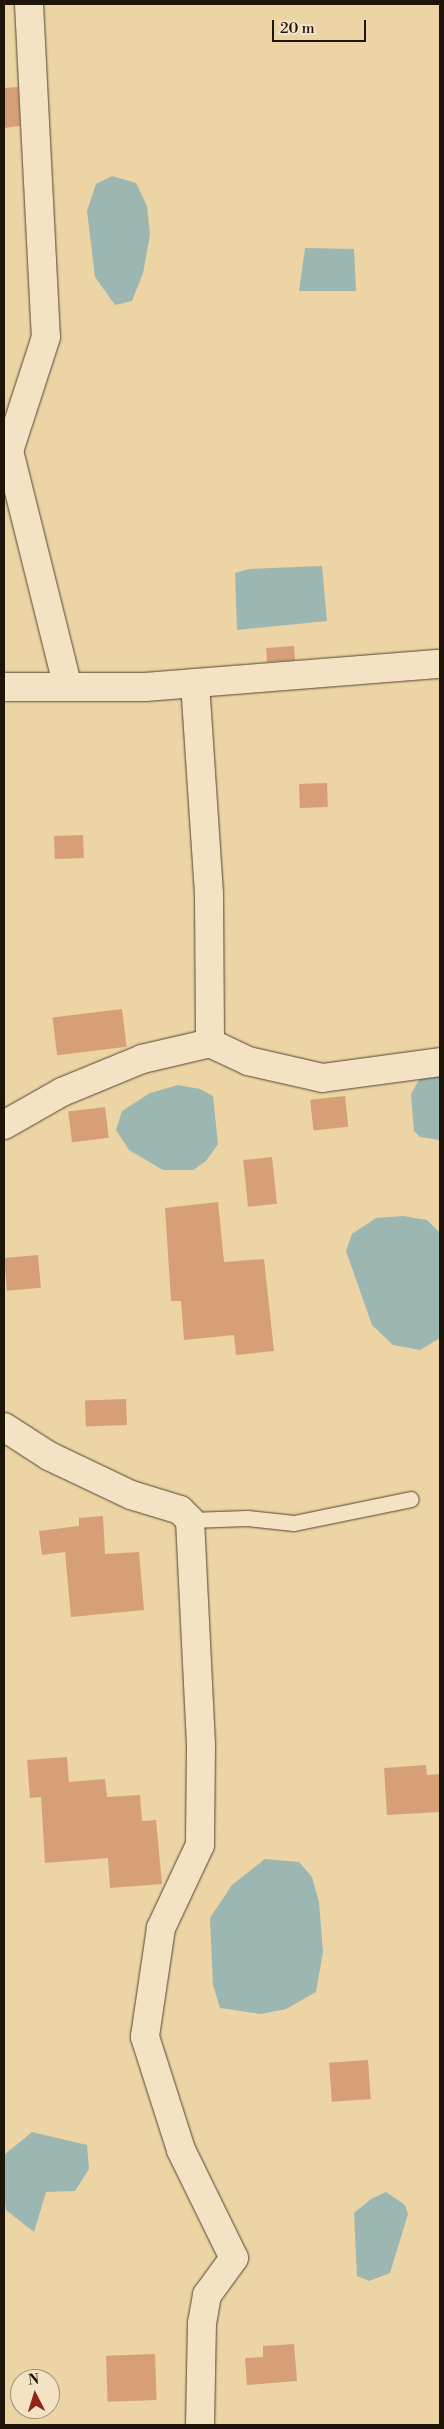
<!DOCTYPE html>
<style>
body{margin:0}
#map{position:relative;width:444px;height:2429px;overflow:hidden;background:#ecd4a5;font-family:"Libre Bodoni",serif}
div>[style]{position:absolute}
.water>*{inset:0;background:#9cb6b1}
.building>*{inset:0;background:#d69f75;transform-origin:0 0}
.roads{filter:drop-shadow(0 0 1px #524531) drop-shadow(0 0 1px #524531)}
.lane>*{height:15px;margin:-7.5px;padding:0 7.5px;transform-origin:7.5px;border-radius:7.5px;background:#f3e3c4}
.street>*{height:28px;margin:-14px;padding:0 14px;transform-origin:14px;border-radius:14px;background:#f3e3c4}
span{translate:-50% -50%;white-space:nowrap;text-align:center;line-height:1.15;-webkit-text-stroke:4.5px #f3e3c4;paint-order:stroke}
.frame{position:absolute;inset:0;border:5px solid #1e150a;pointer-events:none}
.north{position:absolute;left:10px;top:2369px;width:50px;height:50px;box-sizing:border-box;background:#f3e3c4;border:1px solid #9e917a;border-radius:50%;rotate:355deg;font-size:14px;font-weight:700;line-height:20px;text-align:center;color:#1e150a}
.north::after{content:'';display:block;margin:auto;width:18px;height:22px;background:#8f2418;clip-path:polygon(50% 0,100% 100%,50% 72%,0 100%)}
.scale{position:absolute;left:272px;top:20px;width:94px;height:22px;box-sizing:border-box;border:2px solid #1e150a;border-top:0;padding-left:6px;font-size:15px;line-height:18px;white-space:nowrap;color:#1e150a;-webkit-text-stroke:4px #f3e3c4;paint-order:stroke}
</style>
<div id="map">
<div class="water">
<i style="clip-path:polygon(112px 176px,136px 183px,147px 206px,150px 235px,143px 273px,132px 301px,115px 305px,95px 277px,87px 211px,96px 184px)"></i>
<i style="clip-path:polygon(305px 248px,354px 249px,356px 291px,299px 291px)"></i>
<i style="clip-path:polygon(322px 566px,327px 621px,237px 630px,235px 573px,249px 569px)"></i>
<i style="clip-path:polygon(440px 1075px,440px 1140px,420px 1137px,414px 1131px,411px 1094px,420px 1078px)"></i>
<i style="clip-path:polygon(178px 1085px,200px 1089px,213px 1096px,218px 1144px,206px 1161px,193px 1170px,163px 1170px,129px 1150px,116px 1130px,122px 1111px,150px 1093px)"></i>
<i style="clip-path:polygon(403px 1216px,427px 1220px,440px 1233px,440px 1338px,420px 1350px,393px 1345px,372px 1325px,346px 1251px,352px 1234px,376px 1218px)"></i>
<i style="clip-path:polygon(265px 1859px,299px 1862px,312px 1877px,319px 1902px,323px 1952px,316px 1992px,286px 2009px,261px 2014px,220px 2008px,213px 1985px,210px 1918px,232px 1885px)"></i>
<i style="clip-path:polygon(32px 2132px,87px 2145px,89px 2169px,75px 2191px,46px 2192px,34px 2232px,6px 2210px,4px 2195px,4px 2155px)"></i>
<i style="clip-path:polygon(386px 2192px,405px 2205px,408px 2214px,390px 2273px,369px 2281px,357px 2276px,354px 2213px,371px 2199px)"></i>
</div>
<div class="building">
<i style="clip-path:polygon(18px 87px,20px 126px,4px 128px,4px 88px)"></i>
<i style="left:294px;top:646px;width:14px;height:28px;rotate:86deg"></i>
<i style="left:327px;top:783px;width:24px;height:28px;rotate:88deg"></i>
<i style="left:83px;top:835px;width:23px;height:29px;rotate:88deg"></i>
<i style="left:122px;top:1009px;width:38px;height:70px;rotate:83deg"></i>
<i style="left:345px;top:1096px;width:31px;height:35px;rotate:84deg"></i>
<i style="left:105px;top:1107px;width:31px;height:37px;rotate:83deg"></i>
<i style="left:272px;top:1157px;width:47px;height:29px;rotate:84deg"></i>
<i style="clip-path:polygon(218px 1202px,224px 1262px,264px 1259px,274px 1351px,236px 1355px,234px 1335px,184px 1340px,181px 1301px,171px 1301px,165px 1208px)"></i>
<i style="left:38px;top:1255px;width:33px;height:34px;rotate:85deg"></i>
<i style="left:126px;top:1399px;width:26px;height:41px;rotate:88deg"></i>
<i style="clip-path:polygon(103px 1516px,105px 1554px,139px 1552px,144px 1610px,71px 1617px,65px 1552px,42px 1555px,39px 1531px,79px 1526px,79px 1518px)"></i>
<i style="clip-path:polygon(67px 1757px,69px 1782px,105px 1779px,107px 1797px,140px 1795px,142px 1821px,156px 1820px,162px 1884px,110px 1888px,108px 1858px,45px 1863px,41px 1797px,30px 1798px,27px 1760px)"></i>
<i style="clip-path:polygon(426px 1765px,427px 1775px,440px 1774px,440px 1812px,387px 1815px,384px 1768px)"></i>
<i style="left:368px;top:2060px;width:39px;height:39px;rotate:86deg"></i>
<i style="clip-path:polygon(294px 2344px,297px 2381px,247px 2385px,245px 2358px,263px 2357px,263px 2346px)"></i>
<i style="left:155px;top:2354px;width:46px;height:49px;rotate:88deg"></i>
</div>
<div class="roads">
<div class="lane">
<i style="left:190px;top:1520px;width:57px;rotate:-2deg"></i>
<i style="left:247px;top:1518px;width:47px;rotate:6.1deg"></i>
<i style="left:294px;top:1523px;width:119px;rotate:-11.6deg"></i>
</div>
<div class="street">
<i style="left:29px;top:4px;width:333px;rotate:87.1deg"></i>
<i style="left:46px;top:337px;width:120px;rotate:108deg"></i>
<i style="left:9px;top:451px;width:243px;rotate:76deg"></i>
<i style="left:195px;top:683px;width:211px;rotate:86.2deg"></i>
<i style="left:209px;top:894px;width:149px;rotate:89.6deg"></i>
<i style="left:4px;top:687px;width:141px"></i>
<i style="left:145px;top:687px;width:296px;rotate:-4.5deg"></i>
<i style="left:4px;top:1125px;width:67px;rotate:-29.6deg"></i>
<i style="left:62px;top:1092px;width:87px;rotate:-22.4deg"></i>
<i style="left:142px;top:1059px;width:70px;rotate:-13.2deg"></i>
<i style="left:210px;top:1043px;width:42px;rotate:25.3deg"></i>
<i style="left:248px;top:1061px;width:76px;rotate:12.9deg"></i>
<i style="left:322px;top:1078px;width:119px;rotate:-7.7deg"></i>
<i style="left:4px;top:1427px;width:54px;rotate:32.8deg"></i>
<i style="left:49px;top:1456px;width:91px;rotate:25.4deg"></i>
<i style="left:131px;top:1495px;width:51px;rotate:17deg"></i>
<i style="left:180px;top:1510px;width:14px;rotate:45deg"></i>
<i style="left:190px;top:1520px;width:226px;rotate:87.2deg"></i>
<i style="left:201px;top:1746px;width:99px;rotate:90.6deg"></i>
<i style="left:200px;top:1845px;width:92px;rotate:115.2deg"></i>
<i style="left:161px;top:1928px;width:110px;rotate:98.4deg"></i>
<i style="left:145px;top:2037px;width:119px;rotate:72.3deg"></i>
<i style="left:181px;top:2150px;width:120px;rotate:63.9deg"></i>
<i style="left:234px;top:2258px;width:46px;rotate:126.1deg"></i>
<i style="left:207px;top:2295px;width:27px;rotate:100deg"></i>
<i style="left:202px;top:2322px;width:103px;rotate:91.1deg"></i>
</div>
</div>
<div class="frame"></div>
<div class="north">N</div>
<div class="scale">20 m</div>
</div>
